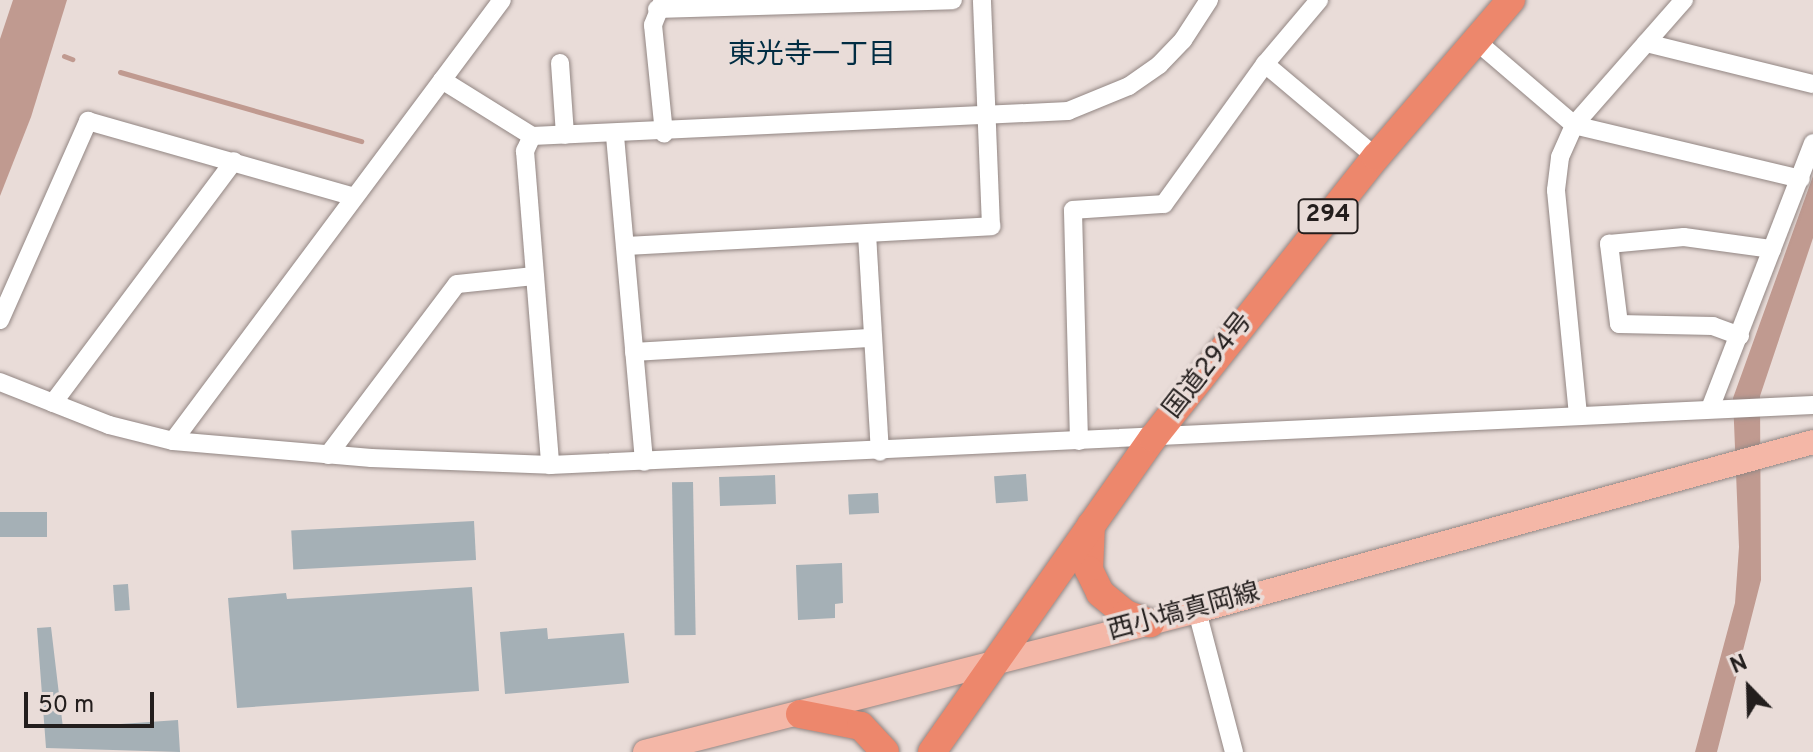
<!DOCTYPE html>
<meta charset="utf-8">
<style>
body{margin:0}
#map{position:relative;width:1813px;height:752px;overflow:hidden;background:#e9dcd8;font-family:Overpass,"Noto Sans JP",sans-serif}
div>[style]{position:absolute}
.water>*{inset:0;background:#c09a90}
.stream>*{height:5px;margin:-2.5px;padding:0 2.5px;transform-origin:2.5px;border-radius:2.5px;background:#c09a90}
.building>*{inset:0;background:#a5b0b6;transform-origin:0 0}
.roads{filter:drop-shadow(0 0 2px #928683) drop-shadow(0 0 2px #928683)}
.minor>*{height:18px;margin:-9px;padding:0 9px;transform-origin:9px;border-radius:9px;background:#fff}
.major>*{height:24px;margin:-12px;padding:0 12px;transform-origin:12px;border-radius:12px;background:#f4b7a7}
.highway>*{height:28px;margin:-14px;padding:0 14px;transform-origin:14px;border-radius:14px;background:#ed876c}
span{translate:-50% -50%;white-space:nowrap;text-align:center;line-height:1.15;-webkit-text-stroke:7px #e9dcd8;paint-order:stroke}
.shield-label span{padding:2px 6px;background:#e9dcd8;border:2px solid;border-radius:6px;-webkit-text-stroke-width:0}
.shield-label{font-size:24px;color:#231e1d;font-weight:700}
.street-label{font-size:26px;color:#231e1d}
.neighbourhood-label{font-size:28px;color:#012d43}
.north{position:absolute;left:1709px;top:648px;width:80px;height:80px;-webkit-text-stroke:6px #e9dcd8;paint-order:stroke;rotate:337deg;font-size:22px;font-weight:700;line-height:32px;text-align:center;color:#231e1d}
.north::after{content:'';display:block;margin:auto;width:28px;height:36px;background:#231e1d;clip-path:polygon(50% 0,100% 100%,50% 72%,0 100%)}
.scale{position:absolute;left:24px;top:692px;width:130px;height:36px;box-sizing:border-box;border:4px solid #231e1d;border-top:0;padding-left:10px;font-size:24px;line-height:28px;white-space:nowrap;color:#231e1d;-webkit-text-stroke:6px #e9dcd8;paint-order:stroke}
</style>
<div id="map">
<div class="water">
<i style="clip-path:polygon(13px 0,67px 0,31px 117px,0 196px,0 39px)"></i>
<i style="clip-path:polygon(1813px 176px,1813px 238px,1760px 396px,1761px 580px,1717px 752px,1695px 752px,1735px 603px,1739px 547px,1733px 398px)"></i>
</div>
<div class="stream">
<i style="left:64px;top:56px;width:9px;rotate:21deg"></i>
<i style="left:120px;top:72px;width:251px;rotate:16deg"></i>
</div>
<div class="building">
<i style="left:1026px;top:474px;width:27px;height:32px;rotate:86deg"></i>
<i style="left:775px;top:475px;width:29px;height:56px;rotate:88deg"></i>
<i style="left:693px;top:482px;width:153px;height:21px;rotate:89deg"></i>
<i style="left:878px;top:493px;width:20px;height:30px;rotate:87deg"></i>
<i style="left:47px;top:512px;width:25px;height:47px;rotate:90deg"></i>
<i style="left:474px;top:521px;width:39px;height:183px;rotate:87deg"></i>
<i style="clip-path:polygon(842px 563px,843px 603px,835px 604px,835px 618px,798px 620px,796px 565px)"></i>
<i style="left:128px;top:584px;width:26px;height:15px;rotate:86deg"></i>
<i style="clip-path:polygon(472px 587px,479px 691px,237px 708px,228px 598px,286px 593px,287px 599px)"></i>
<i style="clip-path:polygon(51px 627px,63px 728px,178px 720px,180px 752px,46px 748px,37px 628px)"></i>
<i style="clip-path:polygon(547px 628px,548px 639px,624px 633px,629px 683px,505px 694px,500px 632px)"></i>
</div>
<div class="roads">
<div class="minor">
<i style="left:663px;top:0;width:27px;rotate:112deg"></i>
<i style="left:653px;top:25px;width:109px;rotate:84.2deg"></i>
<i style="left:657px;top:9px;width:296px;rotate:-1.7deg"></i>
<i style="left:1475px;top:40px;width:130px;rotate:40.6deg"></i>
<i style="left:1574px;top:125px;width:233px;rotate:13.4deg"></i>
<i style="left:1646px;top:43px;width:172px;rotate:13.8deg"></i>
<i style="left:560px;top:63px;width:72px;rotate:86deg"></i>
<i style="left:1265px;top:64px;width:145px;rotate:40deg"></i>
<i style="left:442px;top:80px;width:106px;rotate:31.9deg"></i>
<i style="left:532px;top:136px;width:537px;rotate:-2.67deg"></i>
<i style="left:1068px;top:111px;width:66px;rotate:-22.3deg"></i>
<i style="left:1129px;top:86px;width:37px;rotate:-35deg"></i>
<i style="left:1159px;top:65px;width:35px;rotate:-46deg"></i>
<i style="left:1183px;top:40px;width:48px;rotate:-57deg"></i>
<i style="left:532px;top:136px;width:17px;rotate:115deg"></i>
<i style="left:525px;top:151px;width:315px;rotate:85.4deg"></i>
<i style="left:615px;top:136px;width:327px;rotate:84.9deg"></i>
<i style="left:867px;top:234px;width:218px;rotate:86.6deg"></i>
<i style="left:626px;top:246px;width:366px;rotate:-3.1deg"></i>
<i style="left:991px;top:226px;width:226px;rotate:-92.3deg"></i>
<i style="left:0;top:320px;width:218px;rotate:-66.1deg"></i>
<i style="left:88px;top:121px;width:277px;rotate:15.9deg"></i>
<i style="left:1740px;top:336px;width:29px;rotate:-160deg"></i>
<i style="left:1713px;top:326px;width:94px;rotate:-178.8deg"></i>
<i style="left:1619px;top:324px;width:81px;rotate:-97.1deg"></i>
<i style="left:1609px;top:244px;width:75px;rotate:-5.3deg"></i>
<i style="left:1684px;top:237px;width:89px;rotate:7.8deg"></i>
<i style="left:634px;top:352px;width:239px;rotate:-3.4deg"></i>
<i style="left:0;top:382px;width:117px;rotate:21.5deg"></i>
<i style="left:109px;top:425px;width:66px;rotate:14deg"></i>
<i style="left:173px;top:441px;width:199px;rotate:4.9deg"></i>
<i style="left:371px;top:458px;width:179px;rotate:2.2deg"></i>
<i style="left:550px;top:465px;width:1264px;rotate:-2.72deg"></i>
<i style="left:53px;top:403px;width:302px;rotate:-53.2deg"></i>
<i style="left:1711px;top:406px;width:282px;rotate:-68.8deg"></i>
<i style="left:1578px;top:415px;width:226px;rotate:-95.6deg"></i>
<i style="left:1556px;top:190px;width:33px;rotate:-83deg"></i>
<i style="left:1560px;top:157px;width:35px;rotate:-66deg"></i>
<i style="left:1574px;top:125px;width:167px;rotate:-48.7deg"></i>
<i style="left:173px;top:441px;width:550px;rotate:-53.28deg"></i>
<i style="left:1079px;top:441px;width:231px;rotate:-91.5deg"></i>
<i style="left:1073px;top:210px;width:91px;rotate:-3.8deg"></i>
<i style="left:1164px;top:204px;width:173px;rotate:-54.2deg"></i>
<i style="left:1265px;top:64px;width:84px;rotate:-49.8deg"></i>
<i style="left:328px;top:455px;width:214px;rotate:-53deg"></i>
<i style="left:457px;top:284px;width:78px;rotate:-5.9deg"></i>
<i style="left:1197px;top:611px;width:146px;rotate:75.3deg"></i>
</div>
<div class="major">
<i style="left:645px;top:752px;width:570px;rotate:-14.33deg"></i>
<i style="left:1197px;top:611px;width:639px;rotate:-15.34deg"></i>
</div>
<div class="highway">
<i style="left:1091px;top:525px;width:45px;rotate:92.5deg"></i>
<i style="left:1089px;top:570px;width:25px;rotate:64deg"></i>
<i style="left:1100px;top:593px;width:33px;rotate:39deg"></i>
<i style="left:1126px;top:614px;width:26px;rotate:21deg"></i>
<i style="left:800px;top:714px;width:62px;rotate:11.1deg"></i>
<i style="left:861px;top:726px;width:35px;rotate:47deg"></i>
<i style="left:932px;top:752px;width:384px;rotate:-54.9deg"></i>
<i style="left:1153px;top:438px;width:359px;rotate:-51.6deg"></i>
<i style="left:1376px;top:157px;width:207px;rotate:-49.3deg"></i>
</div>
</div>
<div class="shield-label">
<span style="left:1328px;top:216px">294</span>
</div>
<div class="street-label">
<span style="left:1209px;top:366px;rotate:-52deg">国道294号</span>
<span style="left:1184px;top:613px;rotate:-15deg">西小塙真岡線</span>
</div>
<div class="neighbourhood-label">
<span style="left:812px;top:56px">東光寺一丁目</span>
</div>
<div class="north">N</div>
<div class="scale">50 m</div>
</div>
